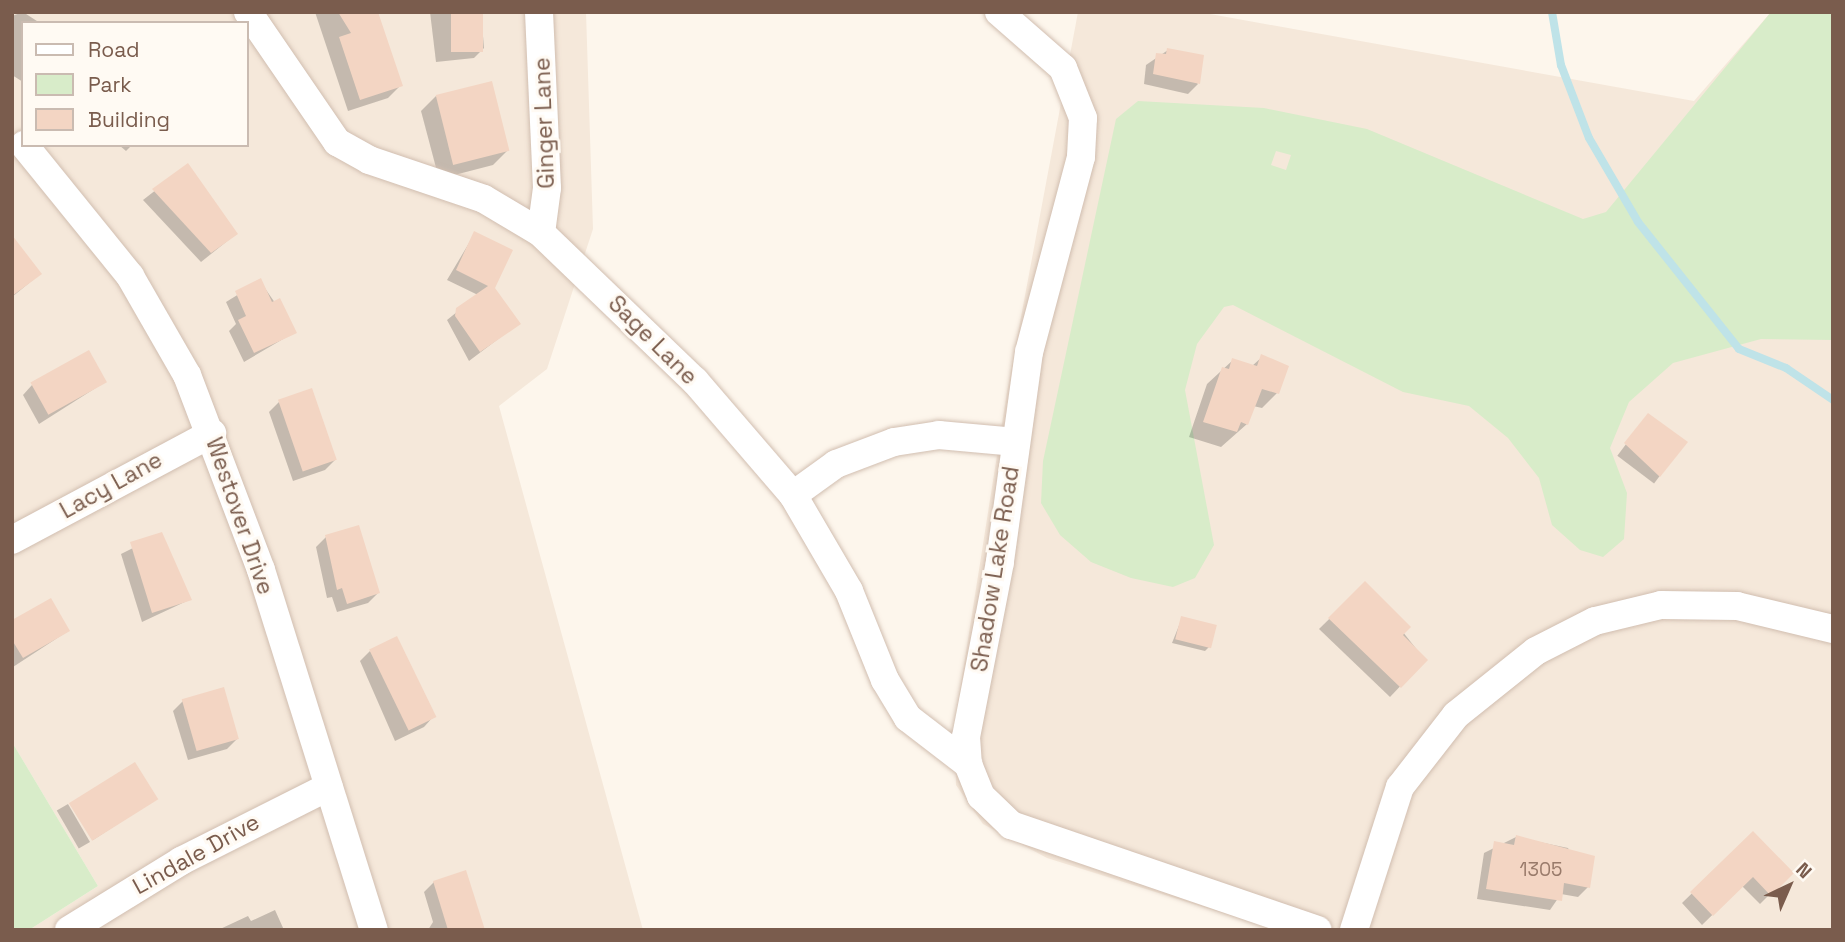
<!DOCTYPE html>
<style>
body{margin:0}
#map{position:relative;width:1845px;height:942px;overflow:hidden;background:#fdf6ec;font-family:"Space Grotesk",sans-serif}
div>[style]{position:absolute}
.residential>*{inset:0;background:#f5e8da}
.green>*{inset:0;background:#d8ecc9}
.shadow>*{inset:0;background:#0003;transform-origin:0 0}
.stream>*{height:8px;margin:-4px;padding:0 4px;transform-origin:4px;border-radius:4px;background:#bfe3e8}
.building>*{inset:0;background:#f3d5c3;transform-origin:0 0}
.roads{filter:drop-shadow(0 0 2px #d1beb0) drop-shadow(0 0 2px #d1beb0)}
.minor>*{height:28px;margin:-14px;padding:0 14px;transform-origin:14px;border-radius:14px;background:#fff}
span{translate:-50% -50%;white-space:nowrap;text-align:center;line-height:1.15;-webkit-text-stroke:6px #fffaf3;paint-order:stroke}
.number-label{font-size:19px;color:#987a6a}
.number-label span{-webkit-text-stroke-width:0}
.street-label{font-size:23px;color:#7a5c4d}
.frame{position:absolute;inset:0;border:14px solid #7a5c4d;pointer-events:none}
.legend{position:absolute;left:21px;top:21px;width:228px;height:126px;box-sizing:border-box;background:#fffaf3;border:2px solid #cabbb1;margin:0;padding:9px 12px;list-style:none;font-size:21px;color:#7a5c4d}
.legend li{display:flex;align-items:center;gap:14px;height:35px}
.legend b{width:35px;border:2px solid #cabbb1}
.north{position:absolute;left:1754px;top:851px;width:70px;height:70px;-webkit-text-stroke:5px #fffaf3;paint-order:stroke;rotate:44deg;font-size:19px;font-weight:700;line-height:28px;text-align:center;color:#7a5c4d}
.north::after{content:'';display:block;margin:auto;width:24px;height:32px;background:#7a5c4d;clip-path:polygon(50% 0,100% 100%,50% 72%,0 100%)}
</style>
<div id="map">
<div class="residential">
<i style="clip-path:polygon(evenodd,12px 12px,586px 12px,593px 229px,547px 369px,499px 406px,643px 930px,29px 930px,98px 886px,12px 742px,12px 12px,23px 23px,247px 23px,247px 145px,23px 145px,23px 23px)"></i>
<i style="clip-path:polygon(1078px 12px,1199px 12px,1694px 101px,1771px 12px,1833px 12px,1833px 930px,1277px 930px,1047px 858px,983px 824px,956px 785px,955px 722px,1007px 392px)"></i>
</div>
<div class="green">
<i style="clip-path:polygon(evenodd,1771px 12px,1833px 12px,1833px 340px,1761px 339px,1673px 363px,1629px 402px,1610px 448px,1627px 493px,1624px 539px,1603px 557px,1580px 550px,1552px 525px,1539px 478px,1508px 438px,1469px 406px,1403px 392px,1233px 305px,1224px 307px,1197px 344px,1185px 390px,1214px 545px,1195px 578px,1173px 587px,1131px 578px,1091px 562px,1060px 535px,1041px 503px,1043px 461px,1116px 119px,1138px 101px,1264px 108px,1367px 129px,1583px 219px,1606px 212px,1771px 12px,1276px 151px,1291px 155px,1286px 170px,1271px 165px,1276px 151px)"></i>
<i style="clip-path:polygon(12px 742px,98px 886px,29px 930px,12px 930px)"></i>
</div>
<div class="shadow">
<i style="clip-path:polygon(23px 12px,40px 23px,23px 23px,23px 82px,12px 75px,12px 16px)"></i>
<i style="clip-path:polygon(315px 12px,376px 12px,401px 85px,388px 98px,348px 111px)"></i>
<i style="clip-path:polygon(430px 12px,481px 12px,484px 48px,474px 58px,436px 62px)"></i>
<i style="clip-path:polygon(1168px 50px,1198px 84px,1188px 94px,1144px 84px,1146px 65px)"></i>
<i style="clip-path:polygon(436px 96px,508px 150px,493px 165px,439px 179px,421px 111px)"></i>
<i style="clip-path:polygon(119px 145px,132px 145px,126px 151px)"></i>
<i style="clip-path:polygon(188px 165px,236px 234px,201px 262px,143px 200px)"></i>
<i style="clip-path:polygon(475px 233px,493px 288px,518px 324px,469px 361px,447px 320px,478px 295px,447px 280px)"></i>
<i style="clip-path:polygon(12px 248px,40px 274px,12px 297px)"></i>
<i style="clip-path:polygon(260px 281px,295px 332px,244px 362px,229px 331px,236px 324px,226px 302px)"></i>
<i style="clip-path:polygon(1262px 357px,1277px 393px,1262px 408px,1253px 406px,1247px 424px,1221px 447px,1189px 437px,1207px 384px,1233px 360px,1252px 366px)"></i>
<i style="clip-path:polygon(105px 382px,39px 424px,23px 395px,32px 385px)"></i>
<i style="clip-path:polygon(279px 402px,335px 460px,325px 470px,293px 481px,269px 412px)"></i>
<i style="left:1648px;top:415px;width:46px;height:51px;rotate:37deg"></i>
<i style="clip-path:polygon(161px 534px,189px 600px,142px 622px,121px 554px)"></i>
<i style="clip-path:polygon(326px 537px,378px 593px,368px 603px,337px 612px,332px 597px,327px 598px,316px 547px)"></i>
<i style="clip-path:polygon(1365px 584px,1425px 660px,1390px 697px,1319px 629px)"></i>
<i style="clip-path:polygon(1182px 618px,1209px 647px,1205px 651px,1172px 643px)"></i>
<i style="clip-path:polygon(12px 622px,68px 631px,13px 667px)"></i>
<i style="clip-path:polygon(370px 651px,433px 717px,424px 727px,395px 741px,360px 661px)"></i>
<i style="clip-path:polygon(183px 701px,237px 739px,227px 749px,188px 760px,173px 711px)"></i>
<i style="clip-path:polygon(156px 799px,93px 840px,71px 803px)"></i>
<i style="left:68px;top:804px;width:44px;height:13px;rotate:60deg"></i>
<i style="clip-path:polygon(1753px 834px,1791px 873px,1760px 904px,1742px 886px,1702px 925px,1682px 903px)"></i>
<i style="clip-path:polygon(1516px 837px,1568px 848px,1588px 887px,1578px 897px,1561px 894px,1550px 910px,1477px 899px,1484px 853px)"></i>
<i style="clip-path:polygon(434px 882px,483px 930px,428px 930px,433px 922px,424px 892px)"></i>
<i style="clip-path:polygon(275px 910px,284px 930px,218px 930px,248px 916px,251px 921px)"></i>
</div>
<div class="stream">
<i style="left:1552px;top:12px;width:54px;rotate:80.4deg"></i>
<i style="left:1561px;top:65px;width:78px;rotate:69deg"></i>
<i style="left:1589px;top:138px;width:97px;rotate:59.7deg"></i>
<i style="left:1638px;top:222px;width:162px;rotate:51.5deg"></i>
<i style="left:1739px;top:349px;width:51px;rotate:22deg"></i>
<i style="left:1786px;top:368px;width:57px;rotate:34.2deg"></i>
</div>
<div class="building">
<i style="clip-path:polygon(338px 12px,378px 12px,403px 86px,360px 100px,339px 37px,351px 33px)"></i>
<i style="left:451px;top:12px;width:32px;height:40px"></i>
<i style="clip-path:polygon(1167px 48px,1204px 55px,1200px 84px,1153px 74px,1156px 53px,1166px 54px)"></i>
<i style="left:492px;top:81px;width:72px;height:58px;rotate:76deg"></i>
<i style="clip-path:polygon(188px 163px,238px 234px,211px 253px,152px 189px)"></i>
<i style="clip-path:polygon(474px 231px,513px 250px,495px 288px,521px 324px,480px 352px,455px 316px,456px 308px,488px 286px,456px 270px)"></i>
<i style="clip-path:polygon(12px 235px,42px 274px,12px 296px)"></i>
<i style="clip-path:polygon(261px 278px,272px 302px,280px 298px,297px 333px,254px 353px,238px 320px,246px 316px,235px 291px)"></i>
<i style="left:89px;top:350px;width:37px;height:67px;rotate:61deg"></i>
<i style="clip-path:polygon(1261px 354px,1289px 366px,1279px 394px,1262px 389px,1248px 425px,1241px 422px,1237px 432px,1203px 422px,1222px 367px,1229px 369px,1232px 358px,1257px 366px)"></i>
<i style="left:312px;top:388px;width:76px;height:36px;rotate:71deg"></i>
<i style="clip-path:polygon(1648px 413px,1688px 442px,1660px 477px,1624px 443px)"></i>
<i style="clip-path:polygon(359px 525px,380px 593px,347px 604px,342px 588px,337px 590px,325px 535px)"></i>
<i style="clip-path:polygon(162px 532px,192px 600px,152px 613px,130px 542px)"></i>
<i style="clip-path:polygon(1365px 581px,1411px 627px,1403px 635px,1428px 660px,1401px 688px,1328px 618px)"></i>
<i style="clip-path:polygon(51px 598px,70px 631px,23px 658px,12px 640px,12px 620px)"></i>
<i style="left:1181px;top:616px;width:37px;height:24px;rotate:14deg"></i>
<i style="left:397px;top:636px;width:90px;height:31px;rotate:64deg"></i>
<i style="left:224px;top:687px;width:54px;height:44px;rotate:74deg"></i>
<i style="left:135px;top:762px;width:44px;height:78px;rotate:58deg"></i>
<i style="clip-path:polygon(1753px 831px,1794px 873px,1771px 896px,1753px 877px,1713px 916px,1690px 892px)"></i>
<i style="clip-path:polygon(1516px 835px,1595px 856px,1590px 888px,1564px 883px,1562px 901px,1486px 889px,1494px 841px,1514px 845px)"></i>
<i style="clip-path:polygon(466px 870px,485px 930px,448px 930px,433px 881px)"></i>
</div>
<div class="roads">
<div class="minor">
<i style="left:248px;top:12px;width:158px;rotate:55.6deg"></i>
<i style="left:337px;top:142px;width:37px;rotate:29deg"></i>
<i style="left:369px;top:160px;width:121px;rotate:18.7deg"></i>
<i style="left:484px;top:199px;width:66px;rotate:30.8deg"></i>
<i style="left:541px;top:233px;width:214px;rotate:43.9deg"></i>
<i style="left:695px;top:381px;width:150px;rotate:49.3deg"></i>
<i style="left:793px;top:495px;width:111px;rotate:59.7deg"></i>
<i style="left:849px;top:591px;width:96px;rotate:68deg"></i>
<i style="left:885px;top:680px;width:44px;rotate:58.8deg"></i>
<i style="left:908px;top:718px;width:76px;rotate:37.5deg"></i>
<i style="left:539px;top:12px;width:176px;rotate:87.4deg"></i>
<i style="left:547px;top:188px;width:45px;rotate:97.6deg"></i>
<i style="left:999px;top:12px;width:85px;rotate:41.2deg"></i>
<i style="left:1063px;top:68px;width:54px;rotate:68.2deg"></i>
<i style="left:1083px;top:118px;width:39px;rotate:93deg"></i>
<i style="left:1081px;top:157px;width:202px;rotate:104.9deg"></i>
<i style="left:1029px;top:352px;width:212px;rotate:97.9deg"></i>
<i style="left:1000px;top:562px;width:178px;rotate:101deg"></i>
<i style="left:966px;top:737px;width:27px;rotate:86deg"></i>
<i style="left:968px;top:764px;width:35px;rotate:68deg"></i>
<i style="left:981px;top:796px;width:42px;rotate:44deg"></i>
<i style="left:1011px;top:825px;width:324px;rotate:18.9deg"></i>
<i style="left:24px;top:145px;width:169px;rotate:51deg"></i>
<i style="left:130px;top:276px;width:114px;rotate:60.1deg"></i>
<i style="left:187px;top:375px;width:209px;rotate:69.2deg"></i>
<i style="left:261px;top:570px;width:377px;rotate:72.6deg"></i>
<i style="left:793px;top:495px;width:53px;rotate:-35.8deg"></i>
<i style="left:836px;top:464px;width:62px;rotate:-20.8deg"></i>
<i style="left:894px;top:442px;width:46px;rotate:-8.8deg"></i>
<i style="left:939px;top:435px;width:77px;rotate:5.2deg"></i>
<i style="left:12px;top:540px;width:227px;rotate:-28.1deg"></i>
<i style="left:69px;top:930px;width:132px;rotate:-31.6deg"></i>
<i style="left:181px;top:861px;width:165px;rotate:-26.7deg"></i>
<i style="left:1354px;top:930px;width:150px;rotate:-72.2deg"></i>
<i style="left:1400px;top:787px;width:91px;rotate:-52.1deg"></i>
<i style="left:1456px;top:715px;width:102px;rotate:-38.7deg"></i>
<i style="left:1536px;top:651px;width:66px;rotate:-27deg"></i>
<i style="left:1595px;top:621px;width:68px;rotate:-13.6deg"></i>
<i style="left:1661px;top:605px;width:76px;rotate:0.8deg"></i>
<i style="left:1737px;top:606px;width:99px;rotate:13.5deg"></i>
</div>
</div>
<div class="number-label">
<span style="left:1541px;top:870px">1305</span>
</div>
<div class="street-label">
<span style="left:544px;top:123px;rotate:-92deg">Ginger Lane</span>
<span style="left:653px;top:340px;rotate:45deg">Sage Lane</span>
<span style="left:111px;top:485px;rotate:-29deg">Lacy Lane</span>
<span style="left:240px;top:516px;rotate:71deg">Westover Drive</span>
<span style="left:995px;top:569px;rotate:-81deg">Shadow Lake Road</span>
<span style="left:196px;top:854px;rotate:-29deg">Lindale Drive</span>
</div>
<div class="frame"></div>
<ul class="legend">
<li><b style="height:9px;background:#fff"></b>Road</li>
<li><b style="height:19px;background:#d8ecc9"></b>Park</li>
<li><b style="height:19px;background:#f3d5c3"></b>Building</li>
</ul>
<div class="north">N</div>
</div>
